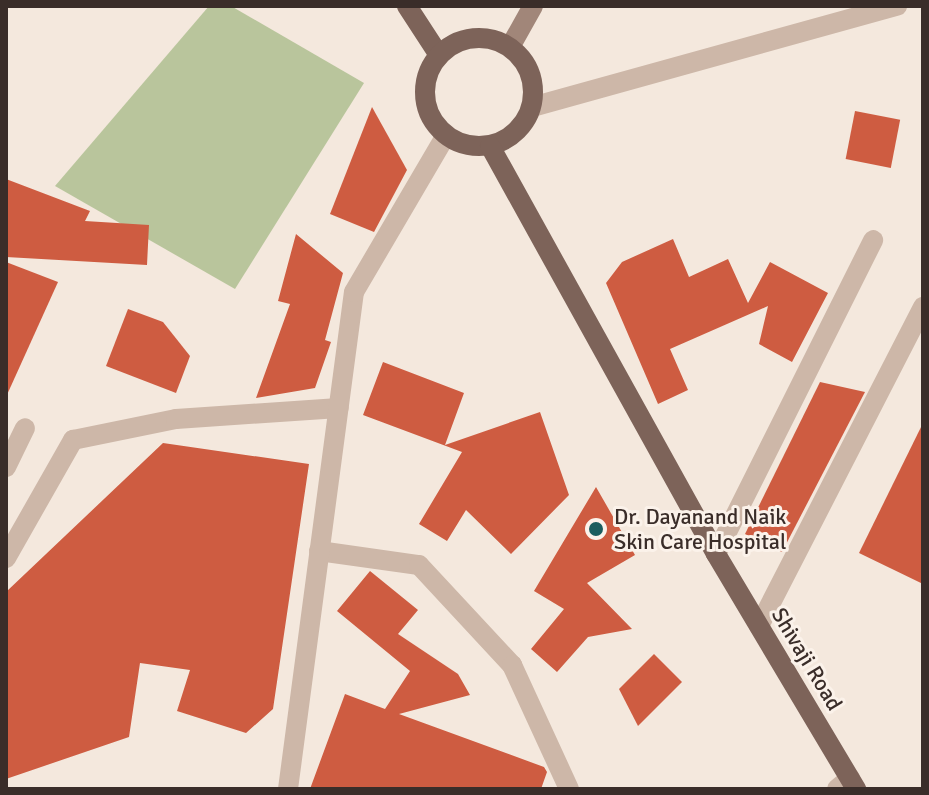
<!DOCTYPE html>
<style>
body{margin:0}
#map{position:relative;width:929px;height:795px;overflow:hidden;background:#f4e8dd;font-family:Signika,sans-serif}
div>[style]{position:absolute}
.green>*{inset:0;background:#b9c59c}
.building>*{inset:0;background:#ce5c41;transform-origin:0 0}
.minor>*{height:20px;margin:-10px;padding:0 10px;transform-origin:10px;border-radius:10px;background:#cdb7a8}
.tertiary>*{height:20px;margin:-10px;padding:0 10px;transform-origin:10px;border-radius:10px;background:#cdb7a8}
.secondary>*{height:20px;margin:-10px;padding:0 10px;transform-origin:10px;border-radius:10px;background:#a18679}
.primary>*{height:20px;margin:-10px;padding:0 10px;transform-origin:10px;border-radius:10px;background:#7d6359}
.primary>.ring{margin:-10px;padding:0;box-sizing:content-box;background:none;border:20px solid #7d6359;border-radius:50%}
.dots>*{width:22px;height:22px;translate:-50% -50%;box-sizing:border-box;border:4px solid #fbf2ea;border-radius:50%}
span{translate:-50% -50%;white-space:nowrap;text-align:center;line-height:1.15;-webkit-text-stroke:6px #fbf2ea;paint-order:stroke}
.poi-label{font-size:22px;color:#3a2d29}
.left{translate:0 -50%;text-align:left}
.street-label{font-size:22px;color:#3a2d29}
.frame{position:absolute;inset:0;border:8px solid #3a2d29;pointer-events:none}
</style>
<div id="map">
<div class="green">
<i style="clip-path:polygon(209px 6px,231px 6px,364px 83px,235px 289px,55px 186px)"></i>
</div>
<div class="building">
<i style="clip-path:polygon(372px 107px,407px 170px,374px 232px,330px 214px)"></i>
<i style="left:855px;top:111px;width:46px;height:49px;rotate:11deg"></i>
<i style="clip-path:polygon(6px 179px,90px 211px,85px 221px,149px 225px,147px 265px,6px 257px)"></i>
<i style="clip-path:polygon(296px 234px,343px 273px,325px 340px,331px 342px,315px 388px,256px 398px,290px 304px,278px 301px)"></i>
<i style="clip-path:polygon(673px 239px,689px 277px,728px 259px,748px 303px,770px 262px,828px 293px,792px 362px,759px 344px,768px 306px,670px 349px,688px 390px,658px 404px,606px 283px,622px 262px)"></i>
<i style="clip-path:polygon(6px 262px,58px 282px,6px 397px)"></i>
<i style="clip-path:polygon(128px 309px,163px 322px,190px 356px,176px 393px,106px 366px)"></i>
<i style="clip-path:polygon(383px 362px,464px 393px,445px 445px,540px 412px,569px 495px,511px 554px,466px 510px,447px 541px,419px 524px,462px 452px,363px 415px)"></i>
<i style="clip-path:polygon(820px 382px,865px 392px,782px 552px,745px 534px)"></i>
<i style="clip-path:polygon(923px 423px,923px 584px,859px 553px)"></i>
<i style="clip-path:polygon(163px 443px,309px 464px,273px 709px,246px 733px,177px 711px,190px 670px,140px 663px,129px 737px,6px 779px,6px 592px)"></i>
<i style="clip-path:polygon(596px 487px,635px 555px,587px 583px,632px 629px,588px 637px,557px 672px,531px 649px,564px 609px,534px 591px)"></i>
<i style="clip-path:polygon(370px 571px,418px 610px,398px 634px,458px 674px,470px 695px,399px 714px,544px 767px,547px 772px,541px 789px,310px 789px,345px 694px,385px 709px,410px 671px,337px 611px)"></i>
<i style="clip-path:polygon(654px 654px,682px 682px,638px 726px,619px 689px)"></i>
</div>
<div class="minor">
<i style="left:6px;top:467px;width:43px;rotate:-64deg"></i>
<i style="left:319px;top:551px;width:101px;rotate:8deg"></i>
<i style="left:419px;top:565px;width:137px;rotate:47.1deg"></i>
<i style="left:512px;top:665px;width:136px;rotate:65.3deg"></i>
<i style="left:716px;top:554px;width:351px;rotate:-63.4deg"></i>
<i style="left:6px;top:558px;width:136px;rotate:-60.4deg"></i>
<i style="left:73px;top:440px;width:105px;rotate:-11.5deg"></i>
<i style="left:176px;top:419px;width:163px;rotate:-3.9deg"></i>
<i style="left:759px;top:626px;width:359px;rotate:-62.8deg"></i>
<i style="left:288px;top:789px;width:501px;rotate:-82.44deg"></i>
<i style="left:354px;top:292px;width:182px;rotate:-59.6deg"></i>
<i style="left:837px;top:789px;width:17px;rotate:-40deg"></i>
</div>
<div class="tertiary">
<i style="left:532px;top:107px;width:379px;rotate:-15.5deg"></i>
</div>
<div class="secondary">
<i style="left:510px;top:47px;width:47px;rotate:-60.7deg"></i>
</div>
<div class="primary">
<i style="left:407px;top:6px;width:59px;rotate:56.9deg"></i>
<i class="ring" style="left:425px;top:38px;width:88px;height:88px"></i>
<i style="left:490px;top:146px;width:466px;rotate:61deg"></i>
<i style="left:716px;top:554px;width:274px;rotate:59.2deg"></i>
</div>
<div class="dots">
<i style="left:596px;top:529px;background:#1b5e5f"></i>
</div>
<div class="poi-label">
<span class="left" style="left:614px;top:529px">Dr. Dayanand Naik<br>Skin Care Hospital</span>
</div>
<div class="street-label">
<span style="left:807px;top:659px;rotate:59deg">Shivaji Road</span>
</div>
<div class="frame"></div>
</div>
